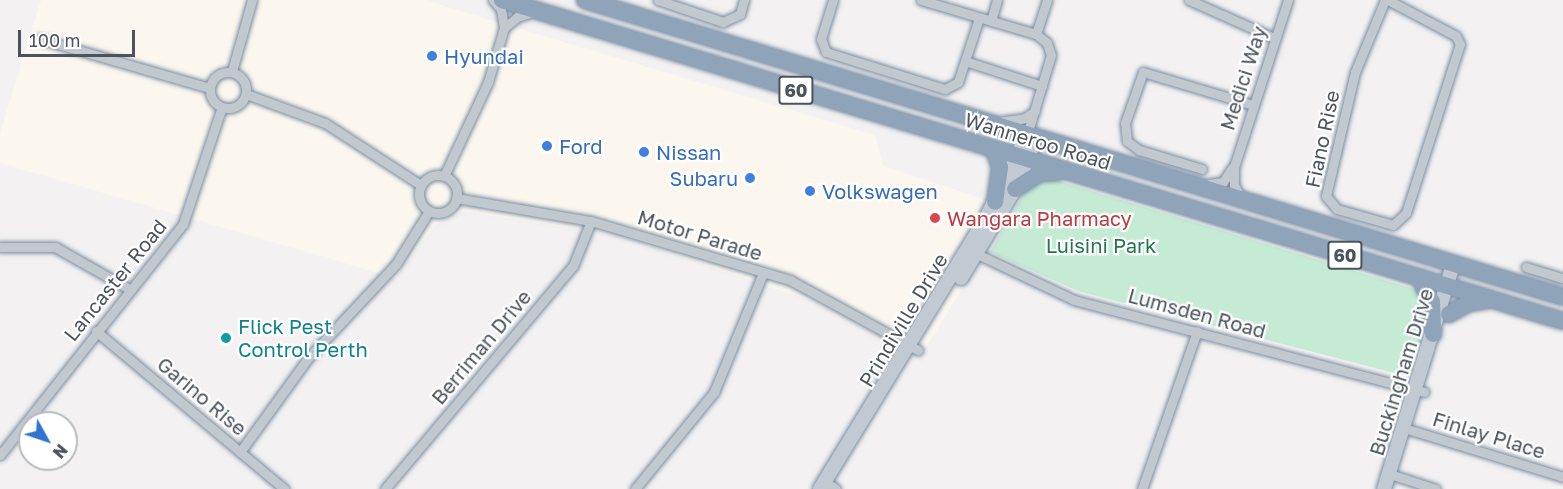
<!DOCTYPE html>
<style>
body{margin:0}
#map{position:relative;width:1563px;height:489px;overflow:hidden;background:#f3f1f1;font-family:"Golos Text",sans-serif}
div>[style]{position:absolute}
.commercial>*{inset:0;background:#fbf7ee}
.green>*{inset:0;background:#c6ebd4}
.roads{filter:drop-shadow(0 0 2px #7a8ea5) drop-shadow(0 0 2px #7a8ea5)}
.street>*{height:9px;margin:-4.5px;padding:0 4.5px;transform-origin:4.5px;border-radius:4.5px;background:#c1c8ce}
.street>.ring{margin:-4.5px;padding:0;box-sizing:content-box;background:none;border:9px solid #c1c8ce;border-radius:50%}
.secondary>*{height:14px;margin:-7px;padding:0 7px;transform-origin:7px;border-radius:7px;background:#c1c9d2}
.highway>*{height:16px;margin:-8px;padding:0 8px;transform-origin:8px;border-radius:8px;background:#8fa3b9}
.dots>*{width:16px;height:16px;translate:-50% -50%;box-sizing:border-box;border:3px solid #fff;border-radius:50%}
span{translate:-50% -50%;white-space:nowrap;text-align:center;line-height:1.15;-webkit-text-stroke:4.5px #fff;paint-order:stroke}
.shield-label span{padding:2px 4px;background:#fff;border:2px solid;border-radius:4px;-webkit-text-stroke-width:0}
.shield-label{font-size:18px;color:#4b545c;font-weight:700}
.shop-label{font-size:20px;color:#366cbe}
.left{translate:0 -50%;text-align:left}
.right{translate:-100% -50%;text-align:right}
.street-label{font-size:20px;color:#4b545c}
.health-label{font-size:20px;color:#be3a42}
.park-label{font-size:20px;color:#23764d}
.culture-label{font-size:20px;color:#0d838f}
.north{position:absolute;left:18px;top:411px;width:60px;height:60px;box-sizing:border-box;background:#fff;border:2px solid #b7bbbe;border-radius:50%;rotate:130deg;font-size:16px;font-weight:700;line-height:24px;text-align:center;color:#4b545c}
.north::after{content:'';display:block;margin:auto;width:21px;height:27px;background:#3074cf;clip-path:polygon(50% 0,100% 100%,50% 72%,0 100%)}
.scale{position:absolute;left:18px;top:30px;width:117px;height:27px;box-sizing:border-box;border:3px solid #4b545c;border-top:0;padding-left:8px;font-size:18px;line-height:21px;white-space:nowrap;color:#4b545c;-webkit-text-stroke:4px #fff;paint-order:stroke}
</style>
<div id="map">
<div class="commercial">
<i style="clip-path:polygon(41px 0,424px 0,875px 135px,883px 166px,1001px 205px,976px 267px,921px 355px,818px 303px,619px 236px,464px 211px,435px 225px,396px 278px,0 163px,0 133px)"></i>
</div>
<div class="green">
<i style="clip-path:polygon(1029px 172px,1437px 296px,1410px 377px,1078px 291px,990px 252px,1024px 193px)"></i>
</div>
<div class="roads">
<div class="street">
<i style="left:658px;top:0;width:69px;rotate:18.7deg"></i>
<i style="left:723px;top:22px;width:19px;rotate:-25deg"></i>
<i style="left:740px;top:14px;width:15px;rotate:-74deg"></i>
<i style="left:833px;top:0;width:41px;rotate:107.1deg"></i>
<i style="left:821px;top:39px;width:14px;rotate:69deg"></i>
<i style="left:826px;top:52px;width:125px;rotate:17.3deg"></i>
<i style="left:945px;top:89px;width:15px;rotate:-28deg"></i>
<i style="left:958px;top:82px;width:67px;rotate:-71.8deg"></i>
<i style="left:921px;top:0;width:120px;rotate:16.5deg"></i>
<i style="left:1036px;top:34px;width:14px;rotate:39deg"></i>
<i style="left:1047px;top:43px;width:13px;rotate:72deg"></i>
<i style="left:1051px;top:55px;width:84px;rotate:106.7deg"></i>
<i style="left:1189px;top:0;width:93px;rotate:24.1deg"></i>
<i style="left:1385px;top:0;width:78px;rotate:112.6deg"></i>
<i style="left:1355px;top:72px;width:127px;rotate:103.2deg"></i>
<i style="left:1326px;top:196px;width:17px;rotate:50deg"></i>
<i style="left:1337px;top:209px;width:58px;rotate:15.9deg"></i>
<i style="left:1393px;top:225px;width:18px;rotate:-43deg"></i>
<i style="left:1406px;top:213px;width:177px;rotate:-72.3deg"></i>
<i style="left:1460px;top:44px;width:9px;rotate:-117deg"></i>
<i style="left:1456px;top:36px;width:77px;rotate:-152.1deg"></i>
<i style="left:991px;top:21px;width:22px;rotate:-74deg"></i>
<i style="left:504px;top:28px;width:17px;rotate:-40deg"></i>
<i style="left:517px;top:17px;width:19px;rotate:-18deg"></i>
<i style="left:1036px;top:34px;width:36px;rotate:-72deg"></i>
<i style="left:40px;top:39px;width:177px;rotate:16.1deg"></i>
<i style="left:965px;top:61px;width:81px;rotate:18deg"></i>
<i style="left:232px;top:71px;width:74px;rotate:-74.3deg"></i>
<i class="ring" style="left:210px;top:72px;width:27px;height:27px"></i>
<i style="left:246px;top:94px;width:84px;rotate:20.2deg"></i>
<i style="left:325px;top:123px;width:114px;rotate:32.9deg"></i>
<i style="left:998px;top:122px;width:27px;rotate:-8deg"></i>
<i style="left:1025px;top:118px;width:12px;rotate:-35deg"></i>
<i style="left:1202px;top:169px;width:66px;rotate:-163.2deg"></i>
<i style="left:1139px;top:150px;width:15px;rotate:-143deg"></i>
<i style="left:1127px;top:141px;width:18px;rotate:-96deg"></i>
<i style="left:1125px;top:123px;width:54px;rotate:-70.6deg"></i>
<i style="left:1143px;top:72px;width:115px;rotate:16.7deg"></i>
<i class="ring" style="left:419px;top:175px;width:29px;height:29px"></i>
<i style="left:444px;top:176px;width:104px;rotate:-64.9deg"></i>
<i style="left:488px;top:82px;width:56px;rotate:-73.5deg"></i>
<i style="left:504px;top:28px;width:19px;rotate:-99deg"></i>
<i style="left:501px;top:9px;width:12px;rotate:-132deg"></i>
<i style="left:1209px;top:184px;width:14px;rotate:-8deg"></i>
<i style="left:1223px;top:182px;width:17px;rotate:-57deg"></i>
<i style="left:456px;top:198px;width:137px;rotate:9.7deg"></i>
<i style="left:591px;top:221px;width:208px;rotate:16.5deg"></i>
<i style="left:790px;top:280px;width:146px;rotate:28.7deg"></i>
<i style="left:1242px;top:200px;width:17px;rotate:-118deg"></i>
<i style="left:1234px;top:185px;width:18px;rotate:-90deg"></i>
<i style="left:1234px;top:167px;width:176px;rotate:-72.1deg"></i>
<i style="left:0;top:247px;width:55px"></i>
<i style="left:55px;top:247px;width:87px;rotate:29.5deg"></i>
<i style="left:973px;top:252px;width:112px;rotate:25.4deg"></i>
<i style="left:1074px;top:300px;width:362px;rotate:14.7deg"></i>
<i style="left:1526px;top:267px;width:39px;rotate:17deg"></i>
<i style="left:96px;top:331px;width:246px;rotate:40deg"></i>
<i style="left:1404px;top:428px;width:166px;rotate:17.1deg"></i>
<i style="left:240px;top:452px;width:116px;rotate:-54.1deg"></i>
<i style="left:308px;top:358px;width:129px;rotate:-46.9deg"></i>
<i style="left:396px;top:264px;width:62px;rotate:-58.1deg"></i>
<i style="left:0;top:455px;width:295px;rotate:-51.6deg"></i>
<i style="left:183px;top:224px;width:123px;rotate:-71.6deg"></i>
<i style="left:1390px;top:474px;width:48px;rotate:18.1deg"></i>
<i style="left:826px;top:482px;width:12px;rotate:35deg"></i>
<i style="left:385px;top:489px;width:292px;rotate:-49.9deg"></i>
<i style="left:573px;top:266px;width:48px;rotate:-68.2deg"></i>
<i style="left:635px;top:489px;width:125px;rotate:-50.8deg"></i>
<i style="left:714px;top:392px;width:129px;rotate:-67.6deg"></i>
<i style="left:1142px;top:489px;width:167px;rotate:-70.8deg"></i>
</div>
<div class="secondary">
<i style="left:961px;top:278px;width:104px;rotate:-58.8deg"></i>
<i style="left:1015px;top:189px;width:55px;rotate:-67.6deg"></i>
<i style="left:820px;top:489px;width:316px;rotate:-58.5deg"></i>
<i style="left:985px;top:220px;width:95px;rotate:-63.7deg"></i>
<i style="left:1384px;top:489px;width:234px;rotate:-72.9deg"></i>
</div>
<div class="highway">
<i style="left:502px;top:0;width:1108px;rotate:16.83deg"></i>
<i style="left:585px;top:0;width:1022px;rotate:16.89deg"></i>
<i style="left:994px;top:150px;width:18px;rotate:71deg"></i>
<i style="left:1000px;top:167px;width:35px;rotate:98deg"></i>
<i style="left:1015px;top:189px;width:30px;rotate:-33deg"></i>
<i style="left:1040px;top:173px;width:18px;rotate:-3deg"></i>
<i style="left:1419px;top:277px;width:28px;rotate:63deg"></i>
<i style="left:1432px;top:302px;width:32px;rotate:88deg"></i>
<i style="left:1449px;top:314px;width:23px;rotate:-29deg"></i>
<i style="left:1469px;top:303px;width:18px;rotate:-9deg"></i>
</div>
</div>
<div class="dots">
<i style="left:432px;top:56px;background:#3f7fe0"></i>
<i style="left:547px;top:146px;background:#3f7fe0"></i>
<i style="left:644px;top:152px;background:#3f7fe0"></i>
<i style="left:750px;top:178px;background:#3f7fe0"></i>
<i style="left:810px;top:191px;background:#3f7fe0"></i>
<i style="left:935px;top:218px;background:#e0444e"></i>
<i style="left:226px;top:338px;background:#0f9aa8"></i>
</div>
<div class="shield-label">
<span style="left:796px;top:90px">60</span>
<span style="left:1345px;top:255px">60</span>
</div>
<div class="shop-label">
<span class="left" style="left:444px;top:56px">Hyundai</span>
<span class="left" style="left:559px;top:146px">Ford</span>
<span class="left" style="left:656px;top:152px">Nissan</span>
<span class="right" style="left:738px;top:178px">Subaru</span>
<span class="left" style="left:822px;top:191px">Volkswagen</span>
</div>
<div class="street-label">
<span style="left:1243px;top:78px;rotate:-72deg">Medici Way</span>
<span style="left:1322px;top:139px;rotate:-78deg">Fiano Rise</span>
<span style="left:1038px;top:141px;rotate:17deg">Wanneroo Road</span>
<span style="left:700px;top:235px;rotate:17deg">Motor Parade</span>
<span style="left:115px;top:280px;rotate:-51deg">Lancaster Road</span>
<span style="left:1197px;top:313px;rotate:15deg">Lumsden Road</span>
<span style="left:903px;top:320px;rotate:-59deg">Prindiville Drive</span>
<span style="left:481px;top:347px;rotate:-50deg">Berriman Drive</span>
<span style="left:1401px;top:372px;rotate:-73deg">Buckingham Drive</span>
<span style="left:202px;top:396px;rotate:40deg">Garino Rise</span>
<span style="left:1489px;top:435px;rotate:17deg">Finlay Place</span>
</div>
<div class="health-label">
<span class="left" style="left:947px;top:218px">Wangara Pharmacy</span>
</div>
<div class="park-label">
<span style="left:1101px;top:245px">Luisini Park</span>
</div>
<div class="culture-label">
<span class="left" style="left:238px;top:338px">Flick Pest<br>Control Perth</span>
</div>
<div class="north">N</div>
<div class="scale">100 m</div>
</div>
